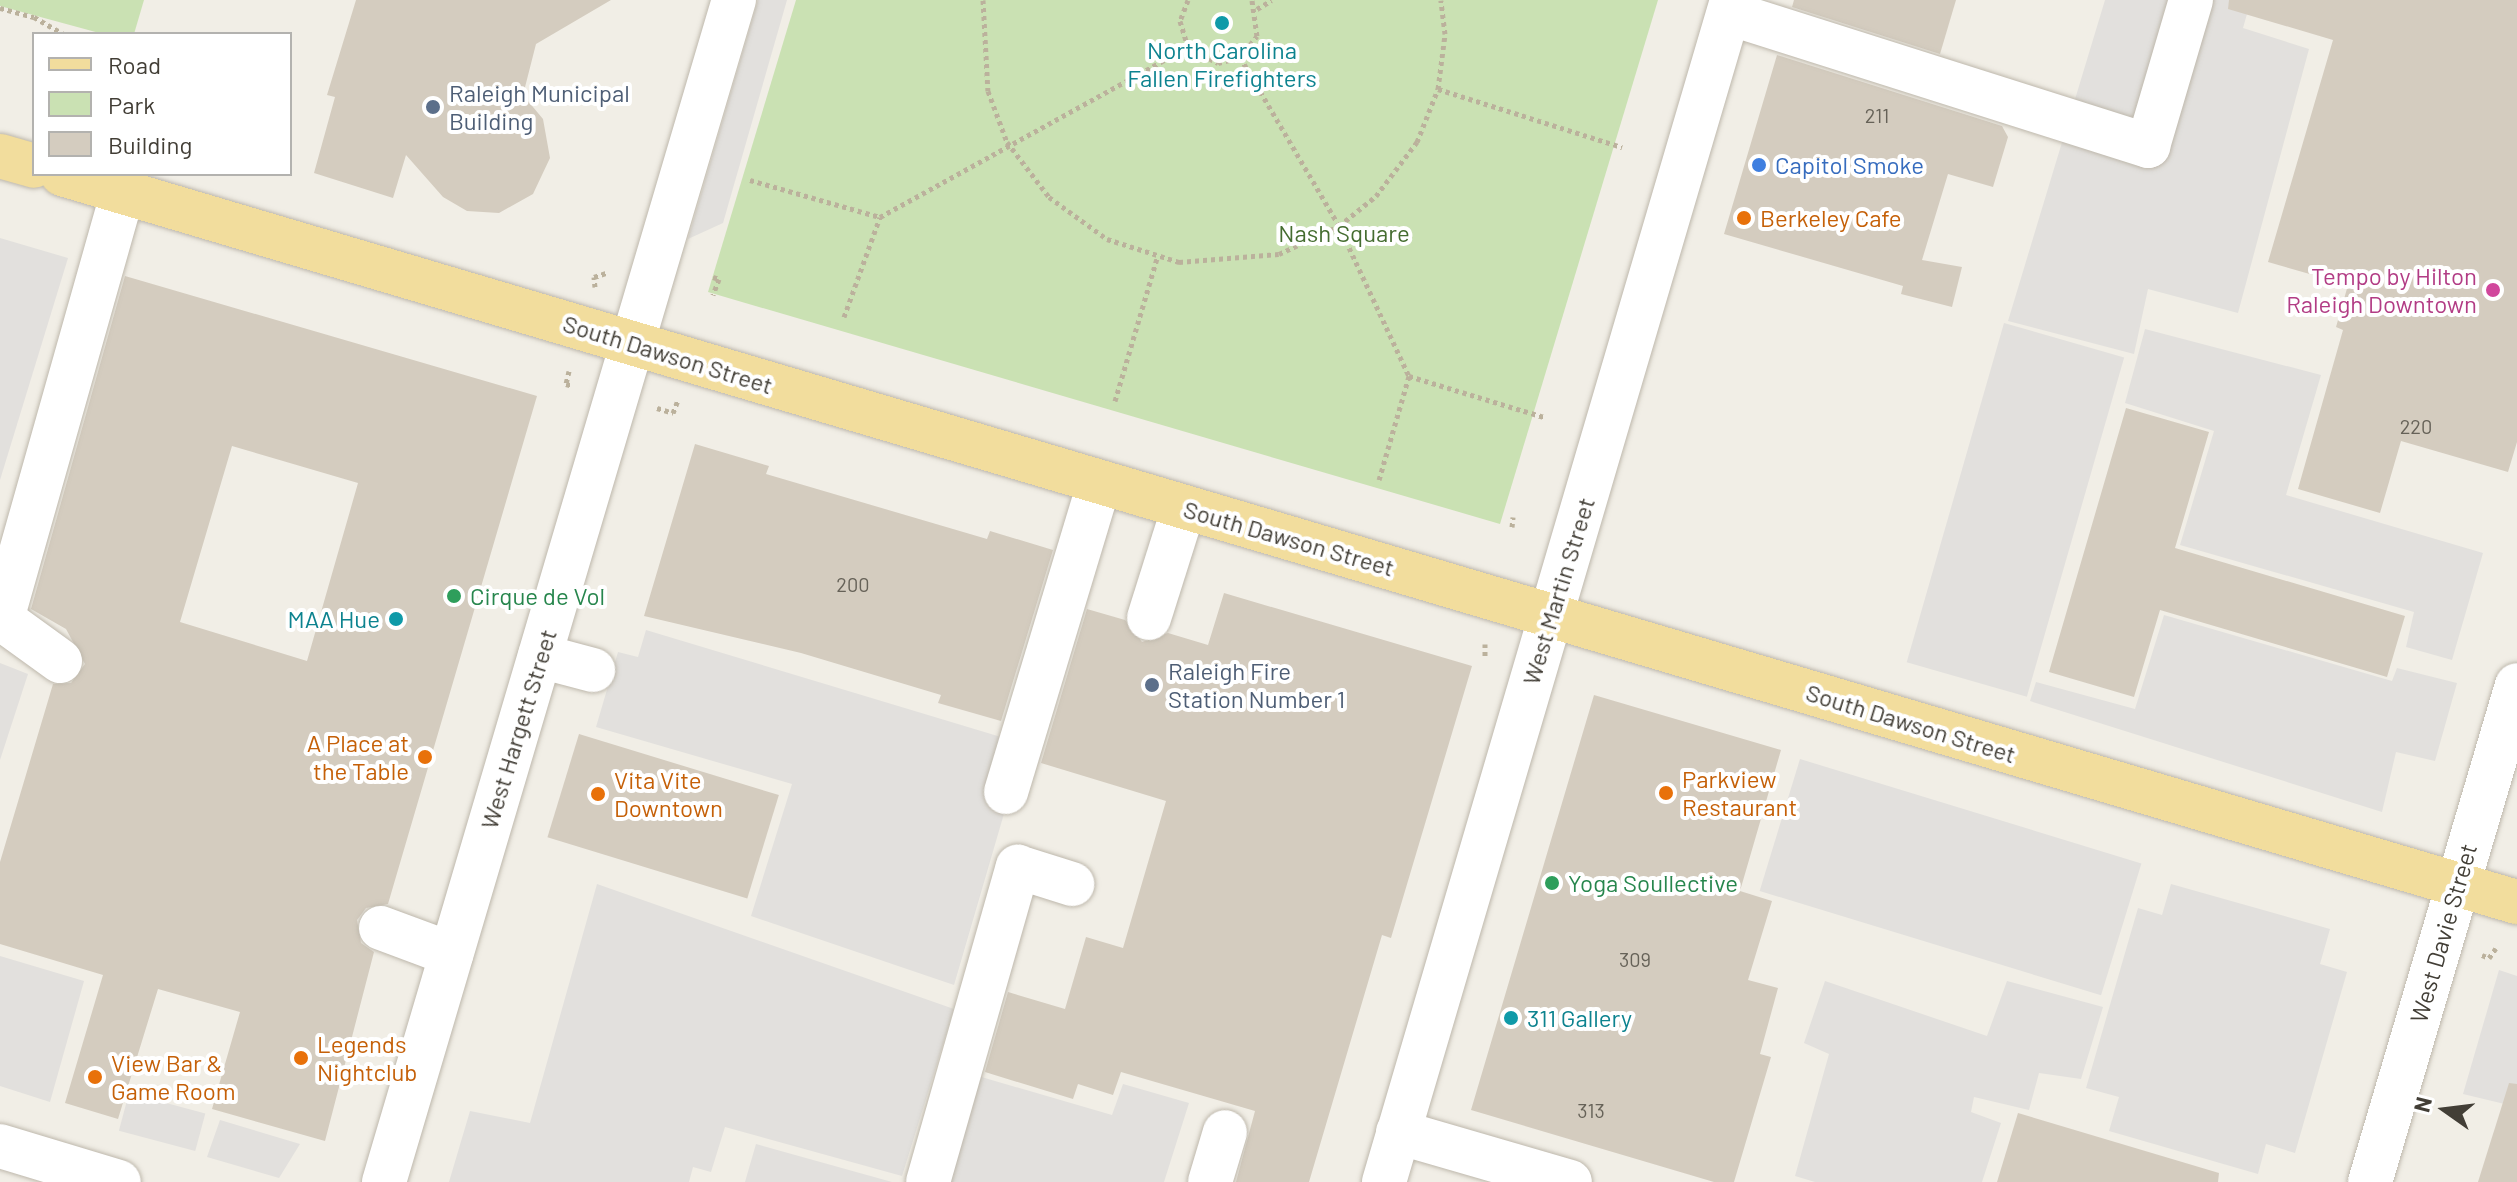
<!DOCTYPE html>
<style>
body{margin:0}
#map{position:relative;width:2517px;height:1182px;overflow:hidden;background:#f1eee6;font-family:Barlow,sans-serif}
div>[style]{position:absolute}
.green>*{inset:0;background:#cae1b3}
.parking>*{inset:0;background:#e2e0dd;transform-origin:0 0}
.building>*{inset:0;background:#d4ccbf;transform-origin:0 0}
.path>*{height:5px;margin-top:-2.5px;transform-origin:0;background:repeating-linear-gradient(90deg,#bbb19c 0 4px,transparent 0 8px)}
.roads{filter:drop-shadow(0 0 2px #beb8ac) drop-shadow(0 0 2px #beb8ac)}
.minor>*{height:44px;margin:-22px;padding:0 22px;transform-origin:22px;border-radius:22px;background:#fff}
.major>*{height:44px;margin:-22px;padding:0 22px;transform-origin:22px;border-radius:22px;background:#f2dd9d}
.dots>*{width:22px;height:22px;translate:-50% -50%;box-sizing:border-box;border:4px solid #fff;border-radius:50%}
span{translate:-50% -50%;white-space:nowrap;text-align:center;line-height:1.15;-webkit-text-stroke:8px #fff;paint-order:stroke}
.number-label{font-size:20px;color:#666258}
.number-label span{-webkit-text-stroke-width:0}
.culture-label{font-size:24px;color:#0d838f}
.right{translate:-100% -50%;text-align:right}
.left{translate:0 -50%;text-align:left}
.service-label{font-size:24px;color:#4e5e75}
.shop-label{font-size:24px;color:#366cbe}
.food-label{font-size:24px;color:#c56008}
.park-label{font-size:24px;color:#456d30}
.hotel-label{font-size:24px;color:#b23c85}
.street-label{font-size:24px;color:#423e36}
.leisure-label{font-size:24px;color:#27864d}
.legend{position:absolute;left:32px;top:32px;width:260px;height:144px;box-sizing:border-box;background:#fff;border:2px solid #b3b2af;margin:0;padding:10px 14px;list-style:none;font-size:24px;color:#423e36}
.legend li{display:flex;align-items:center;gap:16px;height:40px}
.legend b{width:40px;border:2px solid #b3b2af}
.north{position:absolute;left:2405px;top:1070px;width:80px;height:80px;-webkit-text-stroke:6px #fff;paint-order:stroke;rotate:284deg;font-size:22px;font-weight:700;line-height:32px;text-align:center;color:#423e36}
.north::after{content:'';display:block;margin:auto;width:28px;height:36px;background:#423e36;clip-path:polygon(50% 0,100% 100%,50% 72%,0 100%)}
</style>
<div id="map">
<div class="green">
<i style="clip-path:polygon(0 0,144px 0,134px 34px,103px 34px,0 6px)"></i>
<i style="clip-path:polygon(796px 0,1658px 0,1500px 524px,708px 292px)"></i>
</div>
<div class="parking">
<i style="clip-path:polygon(758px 0,787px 0,723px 223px,688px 239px)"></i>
<i style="clip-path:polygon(2105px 0,2251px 0,2243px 28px,2309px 49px,2238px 313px,2148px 289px,2134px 354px,2008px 321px)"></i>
<i style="clip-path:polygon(0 238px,68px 258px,0 480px)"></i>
<i style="left:2004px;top:323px;width:125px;height:353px;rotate:16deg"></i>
<i style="clip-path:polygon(2145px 329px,2321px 375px,2286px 495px,2483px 553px,2452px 660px,2406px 647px,2414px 612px,2180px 545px,2214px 431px,2125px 403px)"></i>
<i style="clip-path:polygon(2164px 615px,2392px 681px,2397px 668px,2457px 683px,2435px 761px,2396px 752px,2382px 812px,2030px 701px,2036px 682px,2135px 709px)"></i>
<i style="clip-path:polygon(646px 630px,1001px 737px,1015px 776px,954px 985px,751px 916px,792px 784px,596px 727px,618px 652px,638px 657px)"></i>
<i style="clip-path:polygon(0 663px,28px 674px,0 760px)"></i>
<i style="left:1800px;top:759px;width:357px;height:138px;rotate:17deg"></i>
<i style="clip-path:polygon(597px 884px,954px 1009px,902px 1176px,725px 1127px,711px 1172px,693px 1167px,689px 1182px,449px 1182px,470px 1111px,530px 1123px)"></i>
<i style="clip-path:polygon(2171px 884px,2330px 929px,2320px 964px,2347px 972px,2295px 1153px,2266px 1144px,2258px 1174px,2109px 1131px,2119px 1097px,2086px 1088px,2138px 908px,2162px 915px)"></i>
<i style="clip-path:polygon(0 956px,84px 981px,50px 1102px,0 1086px)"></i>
<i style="clip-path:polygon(2499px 970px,2517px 976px,2517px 1107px,2463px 1094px)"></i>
<i style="clip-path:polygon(1825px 981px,1987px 1036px,2007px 981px,2103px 1007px,2081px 1079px,2039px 1073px,2029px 1110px,1974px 1097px,1971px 1112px,2001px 1123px,1982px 1182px,1815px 1182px,1795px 1176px,1829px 1054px,1804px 1043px)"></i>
<i style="clip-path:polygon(978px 1076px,1112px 1115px,1123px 1084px,1189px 1103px,1164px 1182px,949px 1182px)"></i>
<i style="left:129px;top:1093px;width:79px;height:39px;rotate:15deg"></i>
<i style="clip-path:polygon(220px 1120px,300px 1144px,279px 1178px,207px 1157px)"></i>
<i style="clip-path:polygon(756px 1144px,892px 1182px,745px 1182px)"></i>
</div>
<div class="building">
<i style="clip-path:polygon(356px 0,611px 0,536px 44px,523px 95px,543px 119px,550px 158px,533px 194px,499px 213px,467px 211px,443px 197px,406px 155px,393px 198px,314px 173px,335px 97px,327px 95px)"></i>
<i style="clip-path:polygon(1794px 0,1956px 0,1940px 54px,1792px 7px)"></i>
<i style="clip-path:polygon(2229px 0,2517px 0,2517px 442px,2508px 472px,2401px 441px,2380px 513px,2298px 489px,2343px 330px,2336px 327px,2348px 285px,2268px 262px,2333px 40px,2228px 9px)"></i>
<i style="clip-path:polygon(1777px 55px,2002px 126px,2008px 137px,1993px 187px,1948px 174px,1922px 260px,1962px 267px,1952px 307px,1901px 294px,1903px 286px,1724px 234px)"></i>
<i style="clip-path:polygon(evenodd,125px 276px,537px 396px,388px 904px,366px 908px,357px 920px,361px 943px,374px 952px,325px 1141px,212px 1109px,240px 1012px,158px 989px,118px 1119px,65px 1103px,103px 975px,0 944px,0 862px,53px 684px,71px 683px,85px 664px,66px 629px,31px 609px,125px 276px,232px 446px,358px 483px,307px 661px,180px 622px,232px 446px)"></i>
<i style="clip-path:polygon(2126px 408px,2209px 432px,2175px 548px,2405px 616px,2387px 677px,2160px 610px,2134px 697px,2049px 672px)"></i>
<i style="clip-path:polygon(695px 444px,769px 466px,766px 474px,987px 539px,990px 531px,1053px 550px,1001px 721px,938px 703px,941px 695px,801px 653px,644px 616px)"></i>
<i style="clip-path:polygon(1224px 593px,1472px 666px,1391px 938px,1382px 935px,1309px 1182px,1236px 1182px,1255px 1111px,1121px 1072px,1113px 1095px,1078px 1084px,1073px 1099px,985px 1072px,1008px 992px,1065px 1009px,1086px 937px,1123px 948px,1166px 801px,1041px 763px,1087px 609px,1125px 620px,1142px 642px,1168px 633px,1208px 645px)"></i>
<i style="clip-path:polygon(1594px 695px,1781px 750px,1740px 891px,1772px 901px,1748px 980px,1778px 988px,1760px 1054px,1771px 1057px,1734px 1182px,1714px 1182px,1471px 1110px)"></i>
<i style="left:579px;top:734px;width:209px;height:108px;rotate:17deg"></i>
<i style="clip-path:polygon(2509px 1083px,2517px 1084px,2517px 1182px,2478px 1182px)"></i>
<i style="clip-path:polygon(2018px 1113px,2219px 1173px,2218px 1182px,1997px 1182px)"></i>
</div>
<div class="path">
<i style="left:983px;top:0;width:91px;rotate:86.9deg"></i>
<i style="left:988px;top:91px;width:54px;rotate:69.6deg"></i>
<i style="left:1007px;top:142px;width:69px;rotate:52.6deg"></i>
<i style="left:1049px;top:197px;width:72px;rotate:35.9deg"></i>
<i style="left:1107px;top:239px;width:76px;rotate:17.7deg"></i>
<i style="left:1179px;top:262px;width:100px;rotate:-4.6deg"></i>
<i style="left:1279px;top:254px;width:66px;rotate:-25deg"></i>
<i style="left:1339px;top:226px;width:48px;rotate:-39deg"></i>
<i style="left:1376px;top:196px;width:68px;rotate:-52.8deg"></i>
<i style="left:1417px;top:142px;width:57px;rotate:-68.4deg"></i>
<i style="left:1438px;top:89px;width:55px;rotate:-82.7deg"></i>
<i style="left:1445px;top:34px;width:34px;rotate:-97deg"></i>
<i style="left:1188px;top:0;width:22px;rotate:111deg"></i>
<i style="left:1180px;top:21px;width:27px;rotate:73deg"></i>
<i style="left:1188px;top:47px;width:34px;rotate:28deg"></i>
<i style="left:1218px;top:63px;width:23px;rotate:-15deg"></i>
<i style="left:1240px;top:57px;width:27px;rotate:-51deg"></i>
<i style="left:1257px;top:36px;width:36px;rotate:-98deg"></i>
<i style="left:0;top:8px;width:35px;rotate:15deg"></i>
<i style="left:34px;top:17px;width:34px;rotate:30deg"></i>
<i style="left:1257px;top:9px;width:17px;rotate:-31deg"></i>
<i style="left:1240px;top:57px;width:196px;rotate:59.6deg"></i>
<i style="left:1339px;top:226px;width:166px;rotate:65deg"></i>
<i style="left:1409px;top:376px;width:108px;rotate:106.1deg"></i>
<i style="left:1438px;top:89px;width:193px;rotate:17.5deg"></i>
<i style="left:750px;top:180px;width:135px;rotate:15.9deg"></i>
<i style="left:880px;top:217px;width:352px;rotate:-28.9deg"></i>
<i style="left:713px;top:277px;width:6px;rotate:18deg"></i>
<i style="left:719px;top:279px;width:17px;rotate:111deg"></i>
<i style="left:595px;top:287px;width:10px;rotate:-96deg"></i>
<i style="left:594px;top:277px;width:13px;rotate:-18deg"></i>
<i style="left:844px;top:317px;width:106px;rotate:-70.2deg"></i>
<i style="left:569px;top:371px;width:13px;rotate:103deg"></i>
<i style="left:566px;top:384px;width:7px;rotate:16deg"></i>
<i style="left:1409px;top:376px;width:141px;rotate:16.9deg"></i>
<i style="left:1115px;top:401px;width:149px;rotate:-73.6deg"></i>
<i style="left:657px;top:408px;width:17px;rotate:17deg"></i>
<i style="left:673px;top:413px;width:14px;rotate:-69deg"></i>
<i style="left:1512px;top:527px;width:10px;rotate:-84deg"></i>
<i style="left:1485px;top:644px;width:13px;rotate:90deg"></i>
<i style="left:2482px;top:955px;width:8px;rotate:23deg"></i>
<i style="left:2489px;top:958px;width:12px;rotate:-55deg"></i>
</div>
<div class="roads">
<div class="minor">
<i style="left:1729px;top:13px;width:440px;rotate:17.6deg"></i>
<i style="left:2148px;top:146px;width:152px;rotate:-73.6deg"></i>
<i style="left:1149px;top:618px;width:116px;rotate:-72.5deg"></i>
<i style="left:540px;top:656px;width:55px;rotate:14.8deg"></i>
<i style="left:60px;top:661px;width:72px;rotate:-144.1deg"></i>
<i style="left:2px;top:619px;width:444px;rotate:-74.2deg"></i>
<i style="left:1006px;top:792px;width:322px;rotate:-73.2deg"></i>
<i style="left:381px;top:928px;width:75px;rotate:20.4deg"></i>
<i style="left:1398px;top:1132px;width:179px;rotate:16.2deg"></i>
<i style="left:0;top:1146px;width:124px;rotate:16.8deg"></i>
<i style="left:384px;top:1182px;width:1233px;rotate:-73.51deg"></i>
<i style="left:928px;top:1182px;width:328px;rotate:-74.1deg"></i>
<i style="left:1018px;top:867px;width:57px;rotate:17.5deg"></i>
<i style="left:1210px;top:1182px;width:52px;rotate:-73.3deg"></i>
<i style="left:1384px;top:1182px;width:1232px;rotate:-73.59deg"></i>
<i style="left:2370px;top:1182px;width:518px;rotate:-73.52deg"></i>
</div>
<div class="major">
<i style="left:0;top:156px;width:35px;rotate:16deg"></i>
<i style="left:62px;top:174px;width:2561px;rotate:16.52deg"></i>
</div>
</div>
<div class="dots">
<i style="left:1222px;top:23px;background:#0f9aa8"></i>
<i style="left:433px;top:107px;background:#5c6f8a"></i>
<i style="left:1759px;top:165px;background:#3f7fe0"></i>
<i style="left:1744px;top:218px;background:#e8710a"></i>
<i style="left:2493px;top:290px;background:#d1479c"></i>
<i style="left:454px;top:596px;background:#2e9e5b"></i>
<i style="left:396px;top:619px;background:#0f9aa8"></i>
<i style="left:1152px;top:685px;background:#5c6f8a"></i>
<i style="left:425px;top:757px;background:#e8710a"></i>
<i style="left:1666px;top:793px;background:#e8710a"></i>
<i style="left:598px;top:794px;background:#e8710a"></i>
<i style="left:1552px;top:883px;background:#2e9e5b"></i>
<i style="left:1511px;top:1018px;background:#0f9aa8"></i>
<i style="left:301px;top:1058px;background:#e8710a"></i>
<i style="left:95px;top:1077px;background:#e8710a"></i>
</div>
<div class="number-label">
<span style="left:1877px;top:115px">211</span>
<span style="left:2416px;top:426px">220</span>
<span style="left:853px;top:584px">200</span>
<span style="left:1635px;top:959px">309</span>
<span style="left:1591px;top:1110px">313</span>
</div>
<div class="culture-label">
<span style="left:1222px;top:64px">North Carolina<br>Fallen Firefighters</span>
<span class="right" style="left:380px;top:619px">MAA Hue</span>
<span class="left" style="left:1527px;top:1018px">311 Gallery</span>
</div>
<div class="service-label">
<span class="left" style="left:449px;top:107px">Raleigh Municipal<br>Building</span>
<span class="left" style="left:1168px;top:685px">Raleigh Fire<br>Station Number 1</span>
</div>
<div class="shop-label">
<span class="left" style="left:1775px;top:165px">Capitol Smoke</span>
</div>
<div class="food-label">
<span class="left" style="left:1760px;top:218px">Berkeley Cafe</span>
<span class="right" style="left:409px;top:757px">A Place at<br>the Table</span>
<span class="left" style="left:1682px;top:793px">Parkview<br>Restaurant</span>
<span class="left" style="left:614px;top:794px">Vita Vite<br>Downtown</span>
<span class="left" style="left:317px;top:1058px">Legends<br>Nightclub</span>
<span class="left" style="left:111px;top:1077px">View Bar &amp;<br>Game Room</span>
</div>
<div class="park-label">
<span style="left:1344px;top:233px">Nash Square</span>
</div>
<div class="hotel-label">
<span class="right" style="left:2477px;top:290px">Tempo by Hilton<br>Raleigh Downtown</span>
</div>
<div class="street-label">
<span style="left:668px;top:354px;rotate:17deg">South Dawson Street</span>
<span style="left:1289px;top:538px;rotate:16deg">South Dawson Street</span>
<span style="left:1558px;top:591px;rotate:-73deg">West Martin Street</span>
<span style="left:1911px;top:723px;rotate:17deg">South Dawson Street</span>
<span style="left:518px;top:729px;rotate:-73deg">West Hargett Street</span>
<span style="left:2443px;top:933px;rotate:-74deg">West Davie Street</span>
</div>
<div class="leisure-label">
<span class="left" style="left:470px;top:596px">Cirque de Vol</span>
<span class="left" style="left:1568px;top:883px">Yoga Soullective</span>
</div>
<ul class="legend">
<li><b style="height:10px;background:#f2dd9d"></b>Road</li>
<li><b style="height:22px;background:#cae1b3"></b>Park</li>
<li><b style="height:22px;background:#d4ccbf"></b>Building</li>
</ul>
<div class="north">N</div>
</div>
